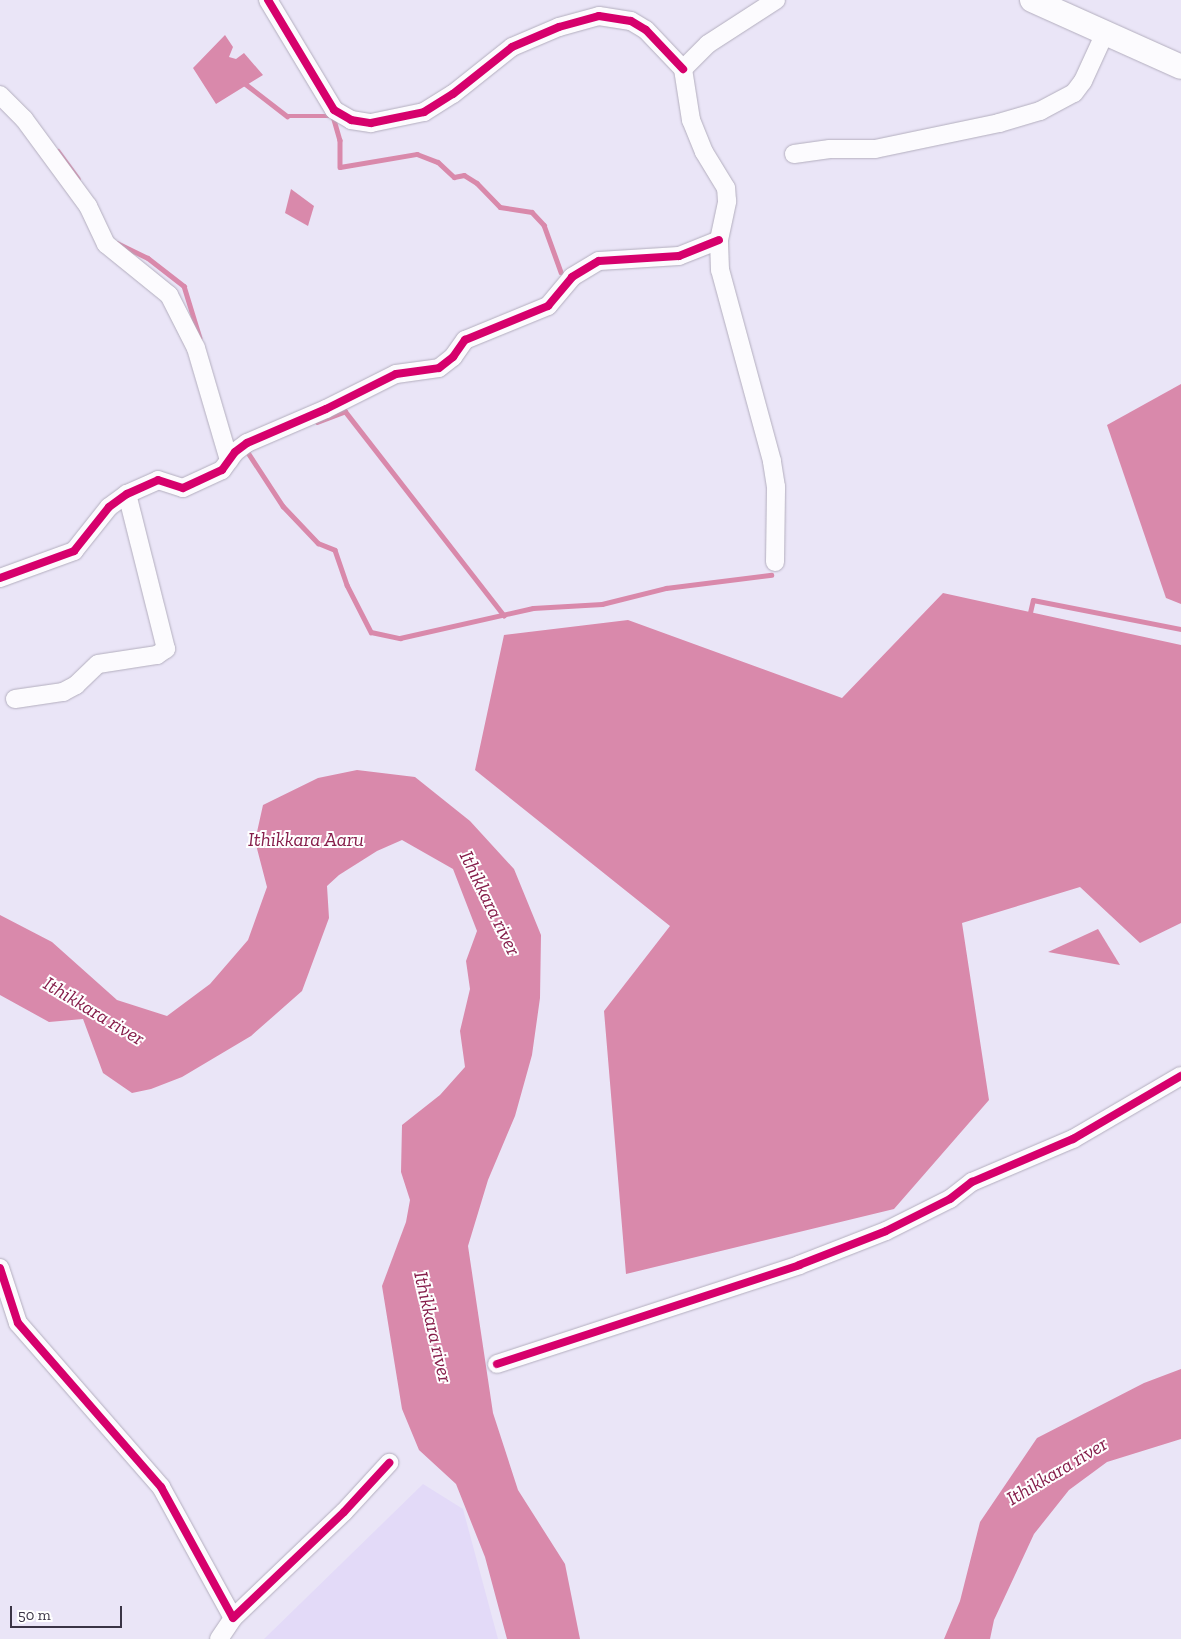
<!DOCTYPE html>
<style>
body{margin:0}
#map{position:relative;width:1181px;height:1639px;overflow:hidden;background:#eae5f7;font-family:"Zilla Slab",serif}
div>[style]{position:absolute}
.built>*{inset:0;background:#e3daf8}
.water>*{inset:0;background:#d989ab}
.stream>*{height:4.5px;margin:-2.25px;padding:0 2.25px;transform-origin:2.25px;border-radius:2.25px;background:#d989ab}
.roads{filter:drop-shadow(0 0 1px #b3aebe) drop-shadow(0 0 1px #b3aebe)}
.street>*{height:18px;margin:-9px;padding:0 9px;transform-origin:9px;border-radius:9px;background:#fcfbfe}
.secondary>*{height:24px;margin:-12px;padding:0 12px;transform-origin:12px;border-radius:12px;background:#fcfbfe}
.cycleway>*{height:8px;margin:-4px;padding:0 4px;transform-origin:4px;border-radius:4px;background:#d6006c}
span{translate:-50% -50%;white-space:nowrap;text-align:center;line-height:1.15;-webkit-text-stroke:4px #fff;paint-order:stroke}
.water-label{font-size:20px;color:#861e4b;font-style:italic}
.scale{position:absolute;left:10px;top:1606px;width:112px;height:22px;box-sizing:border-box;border:2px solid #3a3445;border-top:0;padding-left:6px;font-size:15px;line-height:18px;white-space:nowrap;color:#3a3445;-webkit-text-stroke:4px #fff;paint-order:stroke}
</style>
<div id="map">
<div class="built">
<i style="clip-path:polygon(423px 1484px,463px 1509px,498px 1639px,264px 1639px)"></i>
</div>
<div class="water">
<i style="clip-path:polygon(225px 35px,233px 47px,229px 57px,236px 59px,244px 53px,263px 75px,216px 104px,193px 68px)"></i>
<i style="clip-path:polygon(291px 189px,314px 206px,308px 226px,285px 213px)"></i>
<i style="clip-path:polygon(1181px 384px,1181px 604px,1166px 598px,1107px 425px)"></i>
<i style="clip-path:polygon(943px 593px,1181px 645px,1181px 923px,1140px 943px,1080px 887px,962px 923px,989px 1100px,894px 1209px,626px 1274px,604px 1011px,670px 926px,475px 770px,504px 635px,628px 620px,842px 698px)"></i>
<i style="clip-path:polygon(357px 770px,415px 777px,470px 821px,514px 869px,541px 935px,540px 998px,532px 1055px,515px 1116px,488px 1180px,468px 1246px,493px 1413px,518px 1490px,565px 1564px,580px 1639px,507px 1639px,485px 1557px,456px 1484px,419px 1450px,402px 1409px,382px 1286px,406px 1222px,410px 1200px,401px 1172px,402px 1125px,440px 1095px,465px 1067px,460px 1031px,470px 989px,466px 961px,477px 931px,453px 869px,402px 840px,377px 851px,339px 875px,327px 886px,329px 918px,302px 991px,251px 1036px,182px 1077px,151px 1089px,132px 1093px,103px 1073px,83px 1019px,49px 1022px,0 995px,0 915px,52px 942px,117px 1000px,167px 1016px,210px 984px,248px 940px,267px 887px,255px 841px,263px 805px,318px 778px)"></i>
<i style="clip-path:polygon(1098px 929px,1120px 965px,1048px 952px)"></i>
<i style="clip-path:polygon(1181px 1369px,1181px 1439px,1107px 1462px,1069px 1490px,1034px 1534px,994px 1620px,990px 1639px,944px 1639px,960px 1601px,980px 1522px,1037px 1438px,1144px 1383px)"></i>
</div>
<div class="stream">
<i style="left:243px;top:82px;width:56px;rotate:37.7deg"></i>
<i style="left:287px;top:116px;width:46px"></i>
<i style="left:333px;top:116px;width:25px;rotate:74deg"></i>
<i style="left:340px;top:140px;width:27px;rotate:90deg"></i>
<i style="left:340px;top:167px;width:78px;rotate:-9.6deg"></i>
<i style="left:417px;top:154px;width:22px;rotate:21deg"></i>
<i style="left:438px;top:162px;width:22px;rotate:43deg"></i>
<i style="left:454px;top:177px;width:10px;rotate:-11deg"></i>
<i style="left:464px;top:175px;width:15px;rotate:32deg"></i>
<i style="left:477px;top:183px;width:33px;rotate:46deg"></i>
<i style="left:500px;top:207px;width:32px;rotate:9deg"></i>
<i style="left:532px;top:212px;width:18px;rotate:47deg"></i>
<i style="left:544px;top:225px;width:50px;rotate:70.1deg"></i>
<i style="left:58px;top:151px;width:34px;rotate:54deg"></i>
<i style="left:117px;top:243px;width:34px;rotate:26deg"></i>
<i style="left:148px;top:258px;width:46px;rotate:37.9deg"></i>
<i style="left:184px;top:286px;width:54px;rotate:72.9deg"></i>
<i style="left:317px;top:422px;width:30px;rotate:-21deg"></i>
<i style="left:345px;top:411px;width:259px;rotate:52.1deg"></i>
<i style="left:247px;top:451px;width:66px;rotate:56.8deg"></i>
<i style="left:283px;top:506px;width:51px;rotate:46.6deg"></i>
<i style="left:318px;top:543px;width:18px;rotate:22deg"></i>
<i style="left:335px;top:550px;width:37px;rotate:71deg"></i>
<i style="left:347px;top:585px;width:53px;rotate:62.9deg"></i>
<i style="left:371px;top:632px;width:30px;rotate:12deg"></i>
<i style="left:400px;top:638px;width:136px;rotate:-12.7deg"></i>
<i style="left:533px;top:608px;width:69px;rotate:-3.3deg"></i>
<i style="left:602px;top:604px;width:66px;rotate:-14deg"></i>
<i style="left:666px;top:588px;width:106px;rotate:-7.1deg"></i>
<i style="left:1029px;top:617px;width:17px;rotate:-77deg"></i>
<i style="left:1033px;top:600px;width:151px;rotate:11.1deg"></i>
</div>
<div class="roads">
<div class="street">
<i style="left:268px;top:0;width:128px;rotate:59deg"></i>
<i style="left:334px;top:110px;width:20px;rotate:30deg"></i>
<i style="left:351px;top:120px;width:20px;rotate:9deg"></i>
<i style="left:371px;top:123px;width:54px;rotate:-11.7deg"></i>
<i style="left:424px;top:112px;width:34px;rotate:-32deg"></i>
<i style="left:453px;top:94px;width:75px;rotate:-38.5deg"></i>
<i style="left:512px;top:47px;width:51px;rotate:-23.1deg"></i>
<i style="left:559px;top:27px;width:41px;rotate:-15.4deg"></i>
<i style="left:599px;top:16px;width:32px;rotate:9deg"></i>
<i style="left:631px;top:21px;width:17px;rotate:31deg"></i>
<i style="left:646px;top:30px;width:54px;rotate:46.5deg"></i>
<i style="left:0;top:95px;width:34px;rotate:45deg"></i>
<i style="left:24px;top:119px;width:108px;rotate:53.7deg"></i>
<i style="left:88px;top:206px;width:42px;rotate:64.7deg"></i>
<i style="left:106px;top:244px;width:81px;rotate:39deg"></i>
<i style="left:169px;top:295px;width:59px;rotate:63deg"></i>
<i style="left:196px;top:348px;width:117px;rotate:73.6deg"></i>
<i style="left:794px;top:154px;width:36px;rotate:-8deg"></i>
<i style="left:830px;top:149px;width:45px"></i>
<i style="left:875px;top:149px;width:127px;rotate:-11.8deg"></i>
<i style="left:999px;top:123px;width:43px;rotate:-16.3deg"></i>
<i style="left:1040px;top:111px;width:38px;rotate:-28deg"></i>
<i style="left:1074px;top:93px;width:15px;rotate:-53deg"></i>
<i style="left:1083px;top:81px;width:53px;rotate:-65.4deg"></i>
<i style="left:775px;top:562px;width:75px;rotate:-89.2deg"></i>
<i style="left:776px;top:487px;width:26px;rotate:-99deg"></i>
<i style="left:772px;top:461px;width:198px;rotate:-105.2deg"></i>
<i style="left:720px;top:270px;width:30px;rotate:-92deg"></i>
<i style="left:719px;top:240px;width:40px;rotate:-78deg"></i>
<i style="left:727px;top:201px;width:13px;rotate:-94deg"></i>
<i style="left:726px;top:188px;width:42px;rotate:-121.4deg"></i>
<i style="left:704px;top:152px;width:35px;rotate:-112deg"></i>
<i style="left:691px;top:120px;width:52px;rotate:-98.9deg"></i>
<i style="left:683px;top:69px;width:35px;rotate:-45deg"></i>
<i style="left:708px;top:44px;width:81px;rotate:-32.9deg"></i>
<i style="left:0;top:578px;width:79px;rotate:-20deg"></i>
<i style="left:74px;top:551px;width:56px;rotate:-51.5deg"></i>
<i style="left:109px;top:507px;width:22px;rotate:-36deg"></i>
<i style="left:127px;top:494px;width:34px;rotate:-24deg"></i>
<i style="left:158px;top:480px;width:26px;rotate:18deg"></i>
<i style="left:183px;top:488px;width:43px;rotate:-24.8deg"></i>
<i style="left:222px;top:470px;width:22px;rotate:-54deg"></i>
<i style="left:235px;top:452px;width:15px;rotate:-37deg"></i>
<i style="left:247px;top:443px;width:86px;rotate:-23.3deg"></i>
<i style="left:326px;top:409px;width:78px;rotate:-26.6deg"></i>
<i style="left:396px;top:374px;width:43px;rotate:-7.9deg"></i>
<i style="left:439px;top:368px;width:18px;rotate:-38deg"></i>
<i style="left:453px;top:357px;width:21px;rotate:-55deg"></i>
<i style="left:465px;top:340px;width:90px;rotate:-22.3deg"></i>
<i style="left:548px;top:306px;width:38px;rotate:-50deg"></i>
<i style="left:572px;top:277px;width:31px;rotate:-31deg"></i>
<i style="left:599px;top:261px;width:80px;rotate:-3.6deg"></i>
<i style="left:679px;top:256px;width:43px;rotate:-21.8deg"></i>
<i style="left:15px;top:699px;width:49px;rotate:-8.3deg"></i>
<i style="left:63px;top:692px;width:15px;rotate:-28deg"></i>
<i style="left:76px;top:685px;width:30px;rotate:-44deg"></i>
<i style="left:98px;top:664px;width:60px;rotate:-8.7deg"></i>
<i style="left:157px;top:655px;width:11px;rotate:-34deg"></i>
<i style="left:166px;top:649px;width:160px;rotate:-104.1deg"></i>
<i style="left:0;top:1268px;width:58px;rotate:71.9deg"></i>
<i style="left:18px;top:1323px;width:218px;rotate:48.9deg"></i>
<i style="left:161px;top:1487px;width:149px;rotate:61.2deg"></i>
<i style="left:233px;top:1618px;width:153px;rotate:-43.7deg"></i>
<i style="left:344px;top:1512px;width:67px;rotate:-47.4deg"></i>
<i style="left:497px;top:1364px;width:318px;rotate:-18.1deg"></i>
<i style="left:799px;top:1265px;width:93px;rotate:-21.3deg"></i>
<i style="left:886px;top:1231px;width:72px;rotate:-26.6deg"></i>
<i style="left:950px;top:1199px;width:28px;rotate:-38deg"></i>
<i style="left:972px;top:1182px;width:110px;rotate:-23.1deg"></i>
<i style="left:1073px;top:1139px;width:125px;rotate:-30.3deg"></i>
<i style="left:219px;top:1639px;width:25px;rotate:-56deg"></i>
</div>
<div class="secondary">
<i style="left:1032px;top:0;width:163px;rotate:24.2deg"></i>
</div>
</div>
<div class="cycleway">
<i style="left:268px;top:0;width:128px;rotate:59deg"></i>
<i style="left:334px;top:110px;width:20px;rotate:30deg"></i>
<i style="left:351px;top:120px;width:20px;rotate:9deg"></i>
<i style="left:371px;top:123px;width:54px;rotate:-11.7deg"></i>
<i style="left:424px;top:112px;width:34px;rotate:-32deg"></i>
<i style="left:453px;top:94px;width:75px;rotate:-38.5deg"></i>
<i style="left:512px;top:47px;width:51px;rotate:-23.1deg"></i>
<i style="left:559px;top:27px;width:41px;rotate:-15.4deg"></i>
<i style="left:599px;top:16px;width:32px;rotate:9deg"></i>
<i style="left:631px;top:21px;width:17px;rotate:31deg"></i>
<i style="left:646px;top:30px;width:54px;rotate:46.5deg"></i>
<i style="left:0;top:578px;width:79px;rotate:-20deg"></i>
<i style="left:74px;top:551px;width:56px;rotate:-51.5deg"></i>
<i style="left:109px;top:507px;width:22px;rotate:-36deg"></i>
<i style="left:127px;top:494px;width:34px;rotate:-24deg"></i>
<i style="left:158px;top:480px;width:26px;rotate:18deg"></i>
<i style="left:183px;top:488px;width:43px;rotate:-24.8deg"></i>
<i style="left:222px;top:470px;width:22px;rotate:-54deg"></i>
<i style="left:235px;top:452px;width:15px;rotate:-37deg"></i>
<i style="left:247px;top:443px;width:86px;rotate:-23.3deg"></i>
<i style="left:326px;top:409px;width:78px;rotate:-26.6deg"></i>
<i style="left:396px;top:374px;width:43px;rotate:-7.9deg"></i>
<i style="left:439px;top:368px;width:18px;rotate:-38deg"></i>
<i style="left:453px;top:357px;width:21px;rotate:-55deg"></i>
<i style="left:465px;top:340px;width:90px;rotate:-22.3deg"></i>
<i style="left:548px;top:306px;width:38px;rotate:-50deg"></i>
<i style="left:572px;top:277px;width:31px;rotate:-31deg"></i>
<i style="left:599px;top:261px;width:80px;rotate:-3.6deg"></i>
<i style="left:679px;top:256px;width:43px;rotate:-21.8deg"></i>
<i style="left:0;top:1268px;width:58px;rotate:71.9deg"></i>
<i style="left:18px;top:1323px;width:218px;rotate:48.9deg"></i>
<i style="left:161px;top:1487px;width:149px;rotate:61.2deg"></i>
<i style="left:233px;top:1618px;width:153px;rotate:-43.7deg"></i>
<i style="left:344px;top:1512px;width:67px;rotate:-47.4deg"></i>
<i style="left:497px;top:1364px;width:318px;rotate:-18.1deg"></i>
<i style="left:799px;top:1265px;width:93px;rotate:-21.3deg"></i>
<i style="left:886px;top:1231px;width:72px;rotate:-26.6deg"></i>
<i style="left:950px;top:1199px;width:28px;rotate:-38deg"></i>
<i style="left:972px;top:1182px;width:110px;rotate:-23.1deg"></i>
<i style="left:1073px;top:1139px;width:125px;rotate:-30.3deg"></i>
</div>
<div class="water-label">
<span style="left:306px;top:839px">Ithikkara Aaru</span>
<span style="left:490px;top:903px;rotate:64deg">Ithikkara river</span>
<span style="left:94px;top:1011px;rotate:31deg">Ithikkara river</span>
<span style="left:433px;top:1327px;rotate:77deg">Ithikkara river</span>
<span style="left:1057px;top:1471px;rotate:-31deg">Ithikkara river</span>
</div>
<div class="scale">50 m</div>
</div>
